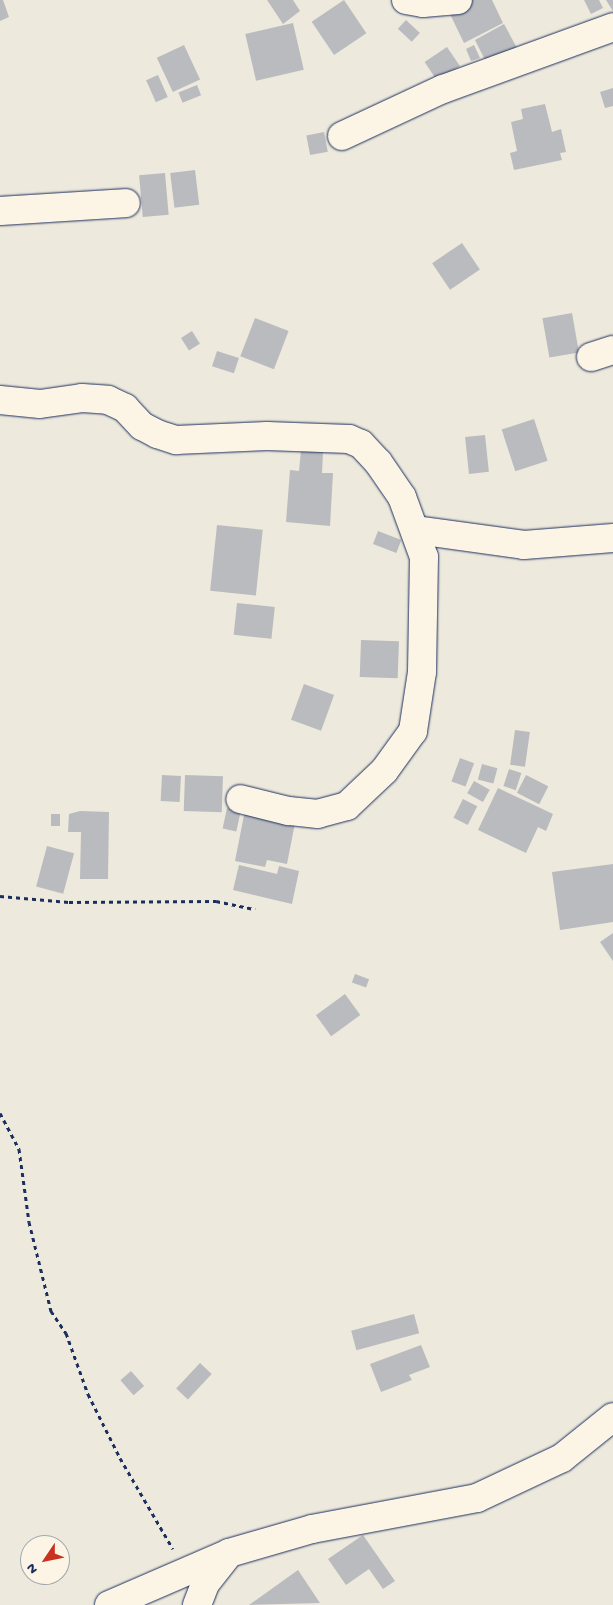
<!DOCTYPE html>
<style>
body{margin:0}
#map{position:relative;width:613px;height:1605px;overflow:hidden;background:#eee9dd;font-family:"Gochi Hand",sans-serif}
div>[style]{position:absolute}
.building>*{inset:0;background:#babbbe;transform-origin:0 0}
.path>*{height:3px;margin-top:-1.5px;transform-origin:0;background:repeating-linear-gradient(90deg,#1b2f5e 0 4px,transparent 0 8px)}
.roads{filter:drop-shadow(0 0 1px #1b2f5e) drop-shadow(0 0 1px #1b2f5e)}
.minor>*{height:28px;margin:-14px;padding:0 14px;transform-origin:14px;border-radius:14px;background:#fcf5e5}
span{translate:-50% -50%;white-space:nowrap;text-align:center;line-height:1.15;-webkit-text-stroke:4.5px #fcf5e5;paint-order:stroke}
.north{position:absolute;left:20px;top:1535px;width:50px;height:50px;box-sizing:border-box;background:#fcf5e5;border:1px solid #a2a6af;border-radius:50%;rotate:236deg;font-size:14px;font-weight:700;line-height:20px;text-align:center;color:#1b2f5e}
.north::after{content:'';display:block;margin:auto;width:18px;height:22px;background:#c8321e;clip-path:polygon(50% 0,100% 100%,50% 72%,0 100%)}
</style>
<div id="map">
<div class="building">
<i style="clip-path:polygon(0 0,3px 0,9px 17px,0 21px)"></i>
<i style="clip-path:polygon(267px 0,293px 0,300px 11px,283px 24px)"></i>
<i style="left:344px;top:0;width:40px;height:39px;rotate:56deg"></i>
<i style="clip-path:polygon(473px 0,492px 0,503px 23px,464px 43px,449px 12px)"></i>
<i style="clip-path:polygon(584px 0,599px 0,603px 8px,591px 14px)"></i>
<i style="clip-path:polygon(606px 0,613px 0,613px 11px)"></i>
<i style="left:406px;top:20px;width:19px;height:12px;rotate:43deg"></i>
<i style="left:293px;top:23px;width:48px;height:49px;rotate:77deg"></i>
<i style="clip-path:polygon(504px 24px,517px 48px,497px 59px,495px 55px,485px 60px,475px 40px)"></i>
<i style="left:184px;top:45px;width:38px;height:30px;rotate:65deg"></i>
<i style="clip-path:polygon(474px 45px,480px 58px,471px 61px,466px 49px)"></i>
<i style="left:447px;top:47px;width:23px;height:27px;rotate:56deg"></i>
<i style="left:158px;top:75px;width:24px;height:13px;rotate:66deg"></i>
<i style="left:197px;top:85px;width:11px;height:20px;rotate:68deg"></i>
<i style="clip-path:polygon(613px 88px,613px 106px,605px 108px,600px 92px)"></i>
<i style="clip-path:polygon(545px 104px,552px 132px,561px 129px,566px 152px,560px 153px,562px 160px,514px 170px,510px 153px,517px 151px,511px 122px,523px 119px,521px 109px)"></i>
<i style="left:324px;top:132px;width:20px;height:18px;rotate:79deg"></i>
<i style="left:195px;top:170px;width:35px;height:25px;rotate:83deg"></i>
<i style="left:165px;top:173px;width:42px;height:26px;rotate:85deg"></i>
<i style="left:462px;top:243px;width:32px;height:36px;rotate:56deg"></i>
<i style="left:572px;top:313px;width:40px;height:30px;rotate:80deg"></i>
<i style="left:255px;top:318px;width:36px;height:41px;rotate:21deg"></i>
<i style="left:192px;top:331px;width:15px;height:13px;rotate:58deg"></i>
<i style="left:217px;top:351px;width:23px;height:16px;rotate:18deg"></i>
<i style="left:534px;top:419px;width:44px;height:34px;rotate:72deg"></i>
<i style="left:485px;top:435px;width:37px;height:20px;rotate:84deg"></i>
<i style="clip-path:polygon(301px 450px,323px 452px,322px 473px,333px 473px,330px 526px,286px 522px,290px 470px,299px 471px)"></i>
<i style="left:217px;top:525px;width:46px;height:66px;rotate:6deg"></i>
<i style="left:378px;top:531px;width:25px;height:14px;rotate:21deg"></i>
<i style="left:237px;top:603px;width:38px;height:32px;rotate:6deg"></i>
<i style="left:361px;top:640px;width:38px;height:37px;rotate:2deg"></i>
<i style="left:304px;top:684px;width:32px;height:38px;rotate:20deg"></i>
<i style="left:515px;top:730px;width:15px;height:35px;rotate:8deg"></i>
<i style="left:460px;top:758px;width:15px;height:25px;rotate:20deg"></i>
<i style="left:482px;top:764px;width:16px;height:16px;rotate:15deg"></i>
<i style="left:509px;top:769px;width:13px;height:18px;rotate:18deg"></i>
<i style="left:162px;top:775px;width:19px;height:26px;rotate:3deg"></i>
<i style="left:185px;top:775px;width:38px;height:36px;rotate:2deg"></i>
<i style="left:526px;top:775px;width:25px;height:20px;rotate:27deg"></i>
<i style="left:474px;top:781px;width:18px;height:14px;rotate:29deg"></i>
<i style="clip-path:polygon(498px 788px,553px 814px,546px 831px,538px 827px,526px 853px,478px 830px)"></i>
<i style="left:463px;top:799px;width:16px;height:21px;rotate:27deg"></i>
<i style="clip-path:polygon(247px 800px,296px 818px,287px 864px,267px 860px,265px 867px,235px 861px)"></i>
<i style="left:227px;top:808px;width:14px;height:21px;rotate:12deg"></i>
<i style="clip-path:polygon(80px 811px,109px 812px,108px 879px,80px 879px,81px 832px,68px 832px,69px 814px)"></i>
<i style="left:51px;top:814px;width:9px;height:12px"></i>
<i style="left:47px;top:846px;width:28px;height:42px;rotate:15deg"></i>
<i style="clip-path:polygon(613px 864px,613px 922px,560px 930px,552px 872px)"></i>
<i style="clip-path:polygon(239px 865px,277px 874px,279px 866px,299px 871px,292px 904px,233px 890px)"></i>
<i style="clip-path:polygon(613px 933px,613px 961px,600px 942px)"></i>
<i style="left:355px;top:974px;width:15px;height:9px;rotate:20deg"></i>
<i style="left:345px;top:994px;width:26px;height:36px;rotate:54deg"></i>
<i style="left:414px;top:1314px;width:20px;height:65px;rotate:75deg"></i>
<i style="clip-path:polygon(421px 1345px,430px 1367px,409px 1375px,412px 1380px,381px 1392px,370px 1364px)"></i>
<i style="left:200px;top:1363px;width:16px;height:35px;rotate:43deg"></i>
<i style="left:131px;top:1371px;width:20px;height:14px;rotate:49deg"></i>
<i style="clip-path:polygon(363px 1535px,395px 1581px,383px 1589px,369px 1569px,346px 1585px,328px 1559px)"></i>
<i style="clip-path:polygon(298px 1570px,320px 1603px,249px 1605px)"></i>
</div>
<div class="path">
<i style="left:0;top:896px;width:69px;rotate:5deg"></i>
<i style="left:69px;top:902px;width:147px;rotate:-0.4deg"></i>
<i style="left:216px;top:901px;width:40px;rotate:12deg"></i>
<i style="left:0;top:1113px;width:41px;rotate:62.2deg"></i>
<i style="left:19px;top:1149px;width:74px;rotate:82.2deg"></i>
<i style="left:29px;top:1222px;width:92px;rotate:76.1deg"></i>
<i style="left:51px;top:1311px;width:27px;rotate:56deg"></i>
<i style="left:66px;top:1333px;width:65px;rotate:70.2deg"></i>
<i style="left:88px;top:1394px;width:72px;rotate:63.4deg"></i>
<i style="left:120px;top:1458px;width:105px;rotate:59.8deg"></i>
</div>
<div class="roads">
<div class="minor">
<i style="left:406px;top:0;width:17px;rotate:10deg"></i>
<i style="left:423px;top:3px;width:35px;rotate:-5deg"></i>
<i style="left:342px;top:136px;width:111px;rotate:-25deg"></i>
<i style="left:443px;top:89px;width:181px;rotate:-20deg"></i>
<i style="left:0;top:211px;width:126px;rotate:-3.6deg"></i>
<i style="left:591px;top:357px;width:23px;rotate:-18deg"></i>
<i style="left:0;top:400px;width:40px;rotate:5.7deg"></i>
<i style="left:40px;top:404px;width:42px;rotate:-8.1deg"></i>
<i style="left:82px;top:398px;width:26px;rotate:4deg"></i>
<i style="left:108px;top:400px;width:19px;rotate:25deg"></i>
<i style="left:125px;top:408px;width:25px;rotate:47deg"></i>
<i style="left:142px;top:426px;width:17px;rotate:28deg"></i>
<i style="left:157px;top:434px;width:20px;rotate:18deg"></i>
<i style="left:176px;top:440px;width:91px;rotate:-2.5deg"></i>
<i style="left:267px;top:436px;width:82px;rotate:2.1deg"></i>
<i style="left:349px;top:439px;width:13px;rotate:23deg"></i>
<i style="left:361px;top:444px;width:25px;rotate:47deg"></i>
<i style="left:378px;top:462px;width:42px;rotate:55.6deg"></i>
<i style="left:402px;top:497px;width:64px;rotate:69.9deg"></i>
<i style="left:424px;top:557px;width:115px;rotate:91deg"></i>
<i style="left:422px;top:672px;width:60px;rotate:98.7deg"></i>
<i style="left:413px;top:731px;width:49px;rotate:125.9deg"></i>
<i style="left:384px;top:771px;width:51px;rotate:136.6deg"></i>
<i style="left:347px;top:806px;width:30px;rotate:165deg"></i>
<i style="left:318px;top:814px;width:30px;rotate:-174deg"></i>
<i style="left:288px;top:811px;width:49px;rotate:-166deg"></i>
<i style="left:416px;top:530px;width:109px;rotate:7.9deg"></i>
<i style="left:524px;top:545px;width:89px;rotate:-4.5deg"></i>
<i style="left:109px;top:1605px;width:131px;rotate:-23.4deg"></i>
<i style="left:229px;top:1553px;width:86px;rotate:-16.1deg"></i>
<i style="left:312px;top:1529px;width:168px;rotate:-10.6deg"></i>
<i style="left:477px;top:1498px;width:94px;rotate:-25.2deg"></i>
<i style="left:562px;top:1458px;width:65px;rotate:-38.8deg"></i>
<i style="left:197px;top:1605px;width:22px;rotate:-69deg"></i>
<i style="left:205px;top:1584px;width:39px;rotate:-52deg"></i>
</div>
</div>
<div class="north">N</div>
</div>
